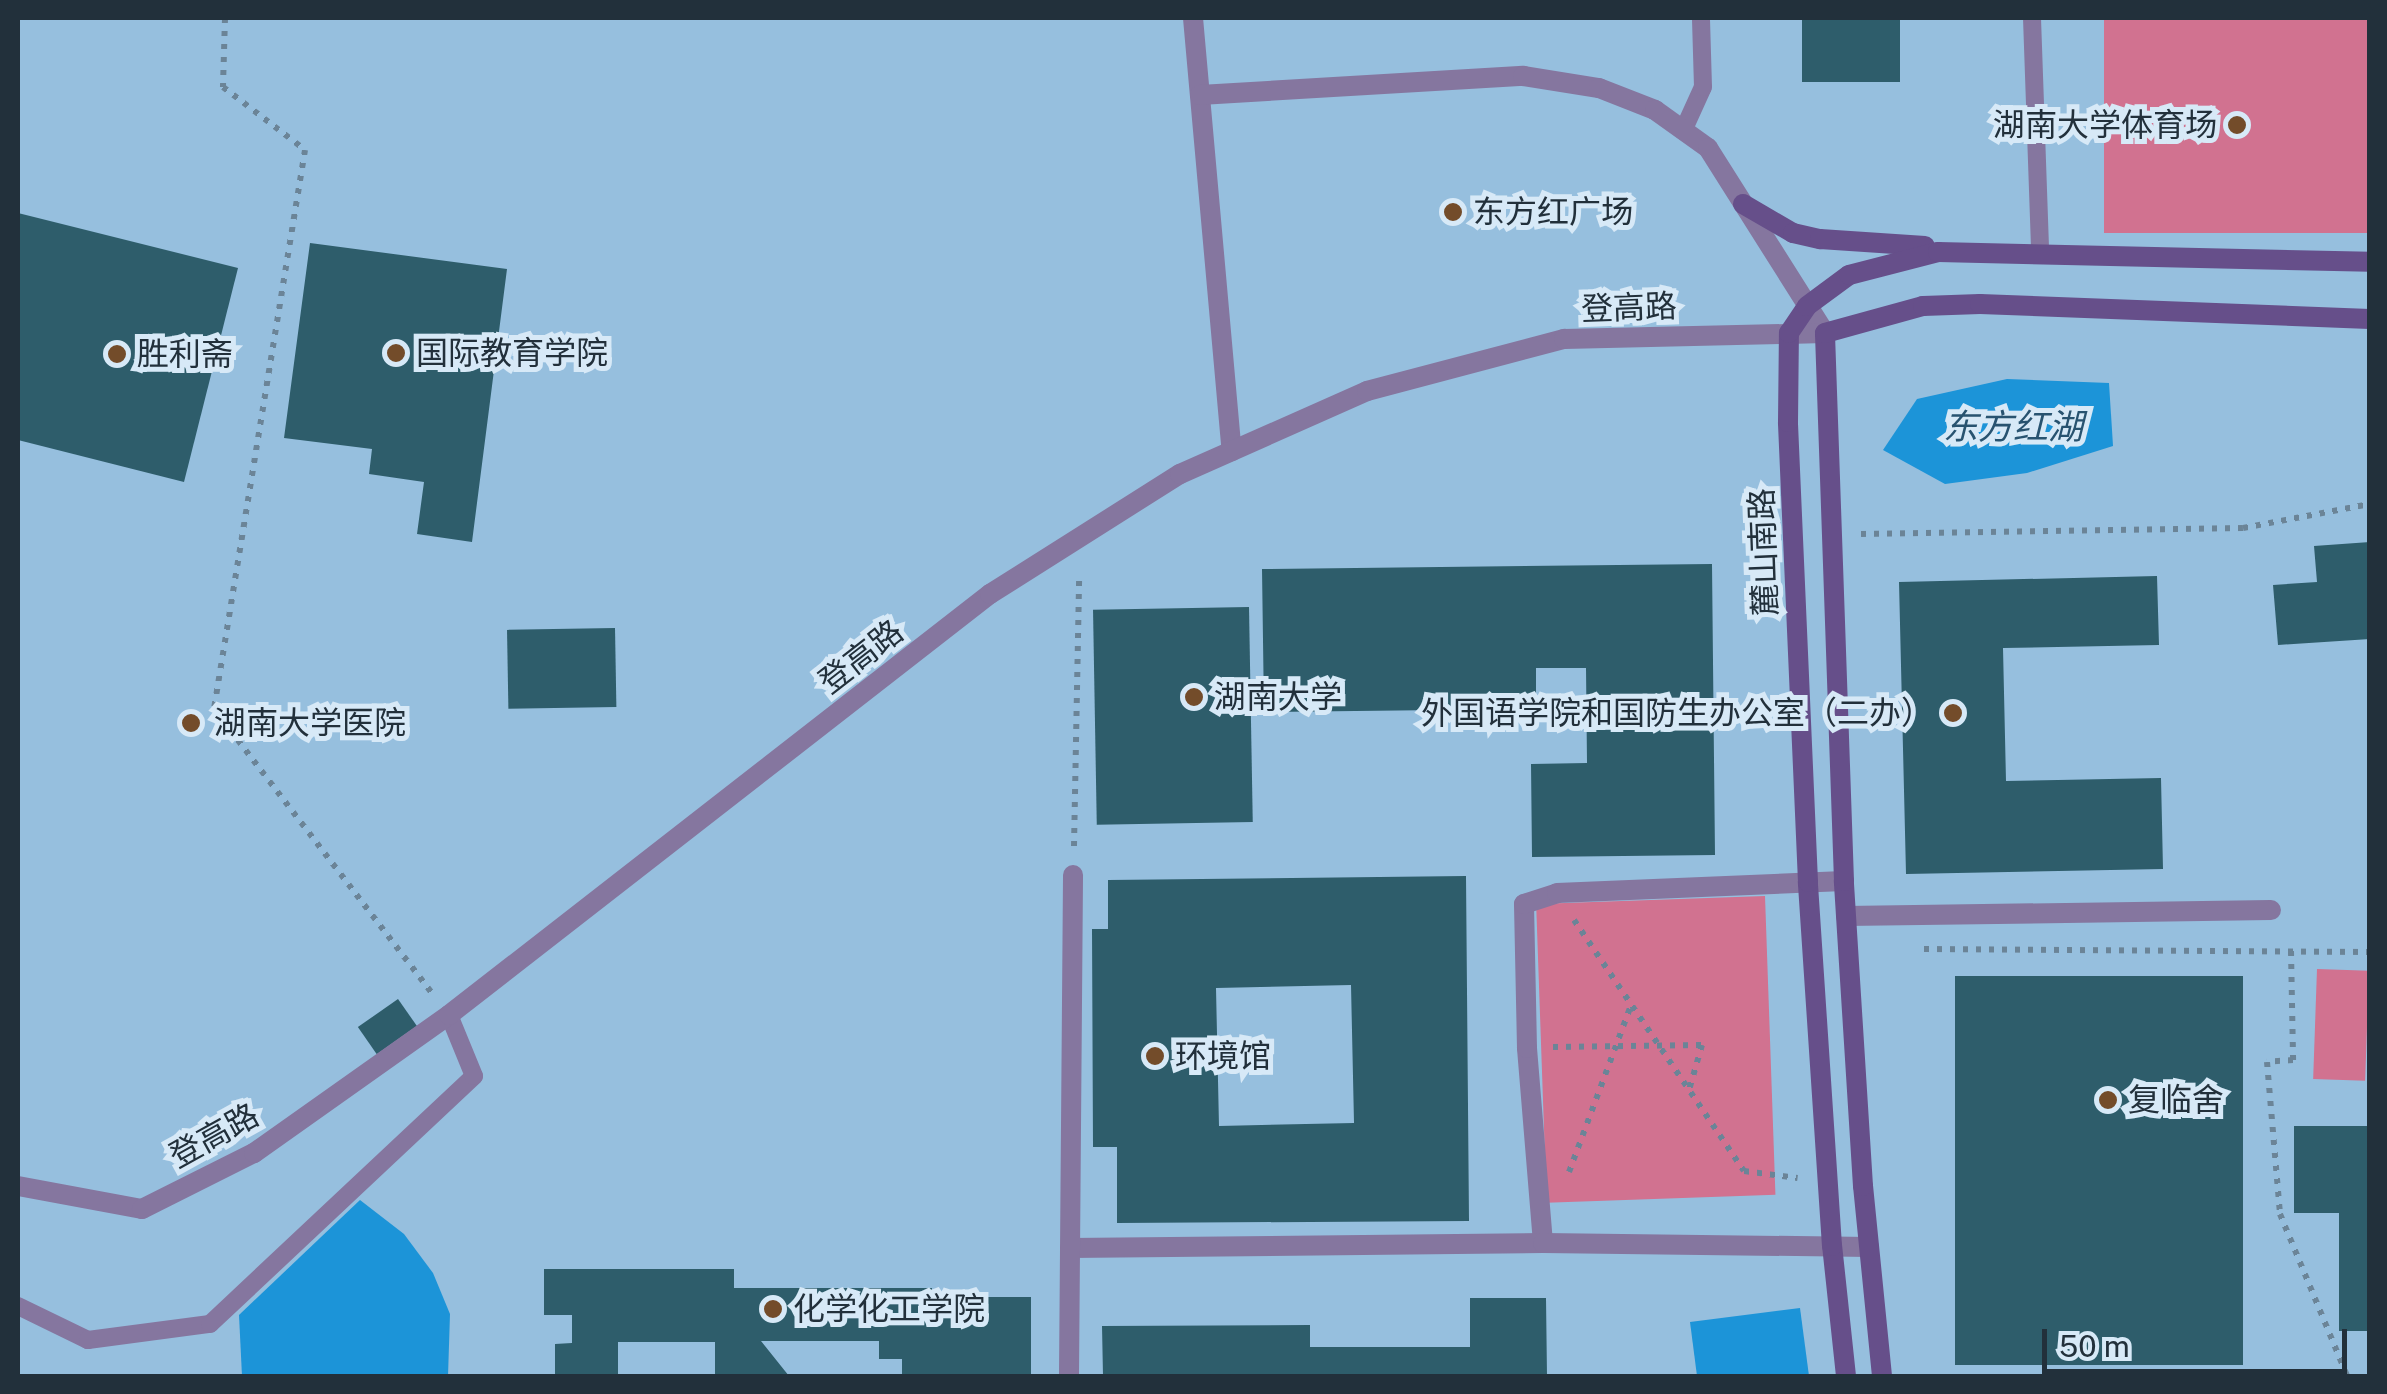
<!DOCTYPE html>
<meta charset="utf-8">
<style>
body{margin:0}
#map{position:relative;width:2387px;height:1394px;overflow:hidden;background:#a8cbe5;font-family:"Public Sans","Noto Sans SC",sans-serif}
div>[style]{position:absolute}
.built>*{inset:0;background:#96bfde;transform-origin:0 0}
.green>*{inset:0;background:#d17290;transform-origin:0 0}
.water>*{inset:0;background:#1c94d8}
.building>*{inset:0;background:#2e5d6b;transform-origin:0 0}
.path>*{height:6px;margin-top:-3px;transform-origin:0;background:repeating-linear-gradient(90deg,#6b8497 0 5px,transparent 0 13px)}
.service>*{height:18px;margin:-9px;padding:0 9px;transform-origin:9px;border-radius:9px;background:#85769f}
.minor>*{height:20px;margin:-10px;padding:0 10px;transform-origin:10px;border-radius:10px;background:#85769f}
.tertiary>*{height:20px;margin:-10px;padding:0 10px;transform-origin:10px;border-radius:10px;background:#85769f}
.secondary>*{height:20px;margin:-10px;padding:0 10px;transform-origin:10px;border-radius:10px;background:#664f8a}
.dots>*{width:28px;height:28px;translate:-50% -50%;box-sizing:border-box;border:5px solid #d7e9f7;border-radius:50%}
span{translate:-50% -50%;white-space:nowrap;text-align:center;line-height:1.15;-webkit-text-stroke:10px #d7e9f7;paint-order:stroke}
.poi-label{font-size:32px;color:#22303b}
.right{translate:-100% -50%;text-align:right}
.left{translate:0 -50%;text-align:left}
.street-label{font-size:32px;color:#22303b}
.water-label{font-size:35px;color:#285370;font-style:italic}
.frame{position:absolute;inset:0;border:20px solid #22303b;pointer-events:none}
.scale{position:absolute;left:2042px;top:1329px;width:305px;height:45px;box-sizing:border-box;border:5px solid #22303b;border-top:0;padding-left:12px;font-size:30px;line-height:35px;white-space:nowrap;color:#22303b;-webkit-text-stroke:8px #d7e9f7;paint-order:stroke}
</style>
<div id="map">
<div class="built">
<i style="left:18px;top:18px;width:2351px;height:1358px"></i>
</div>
<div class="green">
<i style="left:2104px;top:18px;width:265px;height:215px"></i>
<i style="left:1765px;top:896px;width:299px;height:229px;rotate:88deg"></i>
<i style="left:2317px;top:969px;width:52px;height:110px;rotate:2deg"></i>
</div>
<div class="water">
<i style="clip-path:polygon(2007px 379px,2109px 383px,2113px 446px,2027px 473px,1945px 484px,1883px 450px,1917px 399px)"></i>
<i style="clip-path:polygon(360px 1200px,404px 1234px,433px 1273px,450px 1314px,448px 1376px,242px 1376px,239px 1315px)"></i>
<i style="clip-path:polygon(1800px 1308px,1809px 1376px,1697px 1376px,1690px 1322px)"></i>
</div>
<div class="building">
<i style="left:1802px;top:18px;width:98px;height:64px"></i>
<i style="clip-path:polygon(18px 213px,238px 268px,184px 482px,18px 440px)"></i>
<i style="clip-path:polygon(310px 243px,507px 269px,472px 542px,417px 534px,424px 482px,369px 474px,372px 449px,284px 438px)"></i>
<i style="clip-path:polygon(2370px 542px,2370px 639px,2278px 645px,2273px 585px,2317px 582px,2314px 546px)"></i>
<i style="clip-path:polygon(1712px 564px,1715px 855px,1532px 857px,1531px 764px,1587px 763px,1586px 668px,1536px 668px,1536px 709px,1264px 712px,1262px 569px)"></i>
<i style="clip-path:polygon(2157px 576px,2159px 645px,2003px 648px,2006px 781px,2161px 778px,2163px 869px,1906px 874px,1899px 582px)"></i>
<i style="left:1249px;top:607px;width:215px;height:156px;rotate:89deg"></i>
<i style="left:615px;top:628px;width:79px;height:108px;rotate:89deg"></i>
<i style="clip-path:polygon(evenodd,1466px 876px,1469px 1221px,1117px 1223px,1117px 1147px,1093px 1147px,1092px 929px,1108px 929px,1108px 880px,1466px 876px,1351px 985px,1354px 1123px,1219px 1126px,1216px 988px,1351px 985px)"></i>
<i style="left:1955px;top:976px;width:288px;height:389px"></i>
<i style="left:398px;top:999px;width:33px;height:49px;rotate:55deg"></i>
<i style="clip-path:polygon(2294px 1126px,2370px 1126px,2370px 1331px,2339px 1331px,2339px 1213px,2294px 1213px)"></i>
<i style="clip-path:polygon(544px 1269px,734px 1269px,734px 1288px,932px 1288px,932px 1297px,1031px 1297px,1031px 1376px,902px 1376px,902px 1359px,879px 1359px,879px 1341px,761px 1341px,789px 1376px,715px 1376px,715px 1342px,618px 1342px,618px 1376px,555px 1376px,555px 1344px,572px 1343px,572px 1315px,544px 1315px)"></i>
<i style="clip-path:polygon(1470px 1298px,1546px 1298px,1547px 1376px,1103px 1376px,1102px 1326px,1310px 1325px,1310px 1347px,1470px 1347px)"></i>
</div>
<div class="path">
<i style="left:225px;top:18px;width:69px;rotate:91.7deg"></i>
<i style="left:223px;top:87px;width:103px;rotate:37.5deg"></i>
<i style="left:305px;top:150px;width:566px;rotate:99.25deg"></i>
<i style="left:214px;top:709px;width:359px;rotate:52.5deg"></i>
<i style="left:1861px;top:534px;width:382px;rotate:-0.9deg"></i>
<i style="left:2243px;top:528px;width:129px;rotate:-10.7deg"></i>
<i style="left:1074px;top:846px;width:272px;rotate:-88.9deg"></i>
<i style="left:1574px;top:920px;width:303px;rotate:55.9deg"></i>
<i style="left:1744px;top:1171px;width:54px;rotate:7.4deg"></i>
<i style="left:1924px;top:949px;width:446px;rotate:0.4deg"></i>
<i style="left:2291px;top:951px;width:109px;rotate:88.9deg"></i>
<i style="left:2293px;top:1060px;width:26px;rotate:176deg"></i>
<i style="left:2267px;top:1062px;width:153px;rotate:85.1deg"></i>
<i style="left:2280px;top:1214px;width:175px;rotate:67.5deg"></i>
<i style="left:1553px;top:1047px;width:149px;rotate:-0.8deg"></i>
<i style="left:1702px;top:1045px;width:47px;rotate:106.1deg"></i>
<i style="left:1569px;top:1172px;width:178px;rotate:-69.6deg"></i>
</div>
<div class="service">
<i style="left:2032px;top:18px;width:234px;rotate:88deg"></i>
<i style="left:1683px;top:131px;width:48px;rotate:-65.6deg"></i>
<i style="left:1703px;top:87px;width:69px;rotate:-91.7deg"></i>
<i style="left:18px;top:1306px;width:78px;rotate:25.9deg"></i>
<i style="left:88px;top:1340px;width:123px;rotate:-7.5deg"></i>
<i style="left:210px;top:1324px;width:362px;rotate:-43.2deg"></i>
<i style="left:474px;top:1076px;width:66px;rotate:-112.3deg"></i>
</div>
<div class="minor">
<i style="left:1846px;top:916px;width:425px;rotate:-0.8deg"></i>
<i style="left:1543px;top:1243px;width:196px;rotate:-94.7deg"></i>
<i style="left:1527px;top:1048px;width:144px;rotate:-91.2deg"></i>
<i style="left:1524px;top:904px;width:35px;rotate:-18deg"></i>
<i style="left:1557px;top:893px;width:287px;rotate:-2.4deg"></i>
<i style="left:1070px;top:1248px;width:473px;rotate:-0.6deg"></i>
<i style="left:1543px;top:1243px;width:326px;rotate:0.7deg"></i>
<i style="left:1069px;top:1376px;width:501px;rotate:-89.54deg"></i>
</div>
<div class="tertiary">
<i style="left:1193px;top:18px;width:435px;rotate:84.9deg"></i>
<i style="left:1200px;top:95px;width:324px;rotate:-3.4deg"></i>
<i style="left:1523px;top:76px;width:77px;rotate:9deg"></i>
<i style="left:1599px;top:88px;width:60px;rotate:21.4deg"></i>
<i style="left:1655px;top:110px;width:65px;rotate:35.6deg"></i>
<i style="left:1708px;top:148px;width:219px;rotate:57.7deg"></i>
<i style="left:18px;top:1186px;width:126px;rotate:10.5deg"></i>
<i style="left:142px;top:1209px;width:125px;rotate:-26.6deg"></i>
<i style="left:254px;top:1153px;width:239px;rotate:-35.3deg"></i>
<i style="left:449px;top:1015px;width:686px;rotate:-37.89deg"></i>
<i style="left:990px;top:594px;width:225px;rotate:-32.3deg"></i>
<i style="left:1180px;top:474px;width:205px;rotate:-23.9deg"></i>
<i style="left:1367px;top:391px;width:204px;rotate:-14.8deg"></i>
<i style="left:1564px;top:339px;width:261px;rotate:-1.3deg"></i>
</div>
<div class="secondary">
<i style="left:1743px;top:204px;width:58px;rotate:30.1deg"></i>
<i style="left:1793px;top:233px;width:28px;rotate:13deg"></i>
<i style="left:1820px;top:239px;width:105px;rotate:3.8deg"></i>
<i style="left:1846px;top:1376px;width:131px;rotate:-96.1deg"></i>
<i style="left:1832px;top:1246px;width:365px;rotate:-93.8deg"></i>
<i style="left:1808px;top:882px;width:460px;rotate:-92.5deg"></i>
<i style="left:1788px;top:422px;width:89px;rotate:-89.4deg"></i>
<i style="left:1789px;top:333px;width:32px;rotate:-56deg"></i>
<i style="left:1807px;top:306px;width:52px;rotate:-36.4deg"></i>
<i style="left:1849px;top:275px;width:92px;rotate:-14.5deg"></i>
<i style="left:1938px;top:252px;width:432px;rotate:1.3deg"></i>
<i style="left:1882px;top:1376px;width:191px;rotate:-95.7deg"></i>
<i style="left:1863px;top:1186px;width:306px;rotate:-93.6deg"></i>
<i style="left:1844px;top:881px;width:548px;rotate:-91.99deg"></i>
<i style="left:1825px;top:333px;width:102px;rotate:-15.4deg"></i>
<i style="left:1923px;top:306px;width:57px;rotate:-2deg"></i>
<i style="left:1980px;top:304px;width:390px;rotate:2.2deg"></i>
</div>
<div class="dots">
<i style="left:2237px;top:125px;background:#734c2a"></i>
<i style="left:1453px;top:212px;background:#734c2a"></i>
<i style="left:396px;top:353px;background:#734c2a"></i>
<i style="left:117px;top:354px;background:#734c2a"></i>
<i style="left:1194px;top:697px;background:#734c2a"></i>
<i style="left:1953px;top:713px;background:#734c2a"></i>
<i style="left:191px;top:723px;background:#734c2a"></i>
<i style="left:1155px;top:1056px;background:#734c2a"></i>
<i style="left:2108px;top:1100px;background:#734c2a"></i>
<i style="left:773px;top:1309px;background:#734c2a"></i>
</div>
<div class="poi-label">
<span class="right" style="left:2217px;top:125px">湖南大学体育场</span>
<span class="left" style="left:1473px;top:212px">东方红广场</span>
<span class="left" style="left:416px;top:353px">国际教育学院</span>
<span class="left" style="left:137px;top:354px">胜利斋</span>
<span class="left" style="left:1214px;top:697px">湖南大学</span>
<span class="right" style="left:1933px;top:713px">外国语学院和国防生办公室（二办）</span>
<span class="left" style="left:214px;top:723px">湖南大学医院</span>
<span class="left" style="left:1175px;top:1056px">环境馆</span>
<span class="left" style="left:2128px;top:1100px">复临舍</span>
<span class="left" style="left:793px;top:1309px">化学化工学院</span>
</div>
<div class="street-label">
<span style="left:1629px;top:308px;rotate:-2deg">登高路</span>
<span style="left:1764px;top:552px;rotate:-92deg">麓山南路</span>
<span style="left:861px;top:657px;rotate:-38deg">登高路</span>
<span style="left:214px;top:1136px;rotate:-29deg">登高路</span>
</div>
<div class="water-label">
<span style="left:2013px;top:427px">东方红湖</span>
</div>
<div class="frame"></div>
<div class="scale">50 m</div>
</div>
